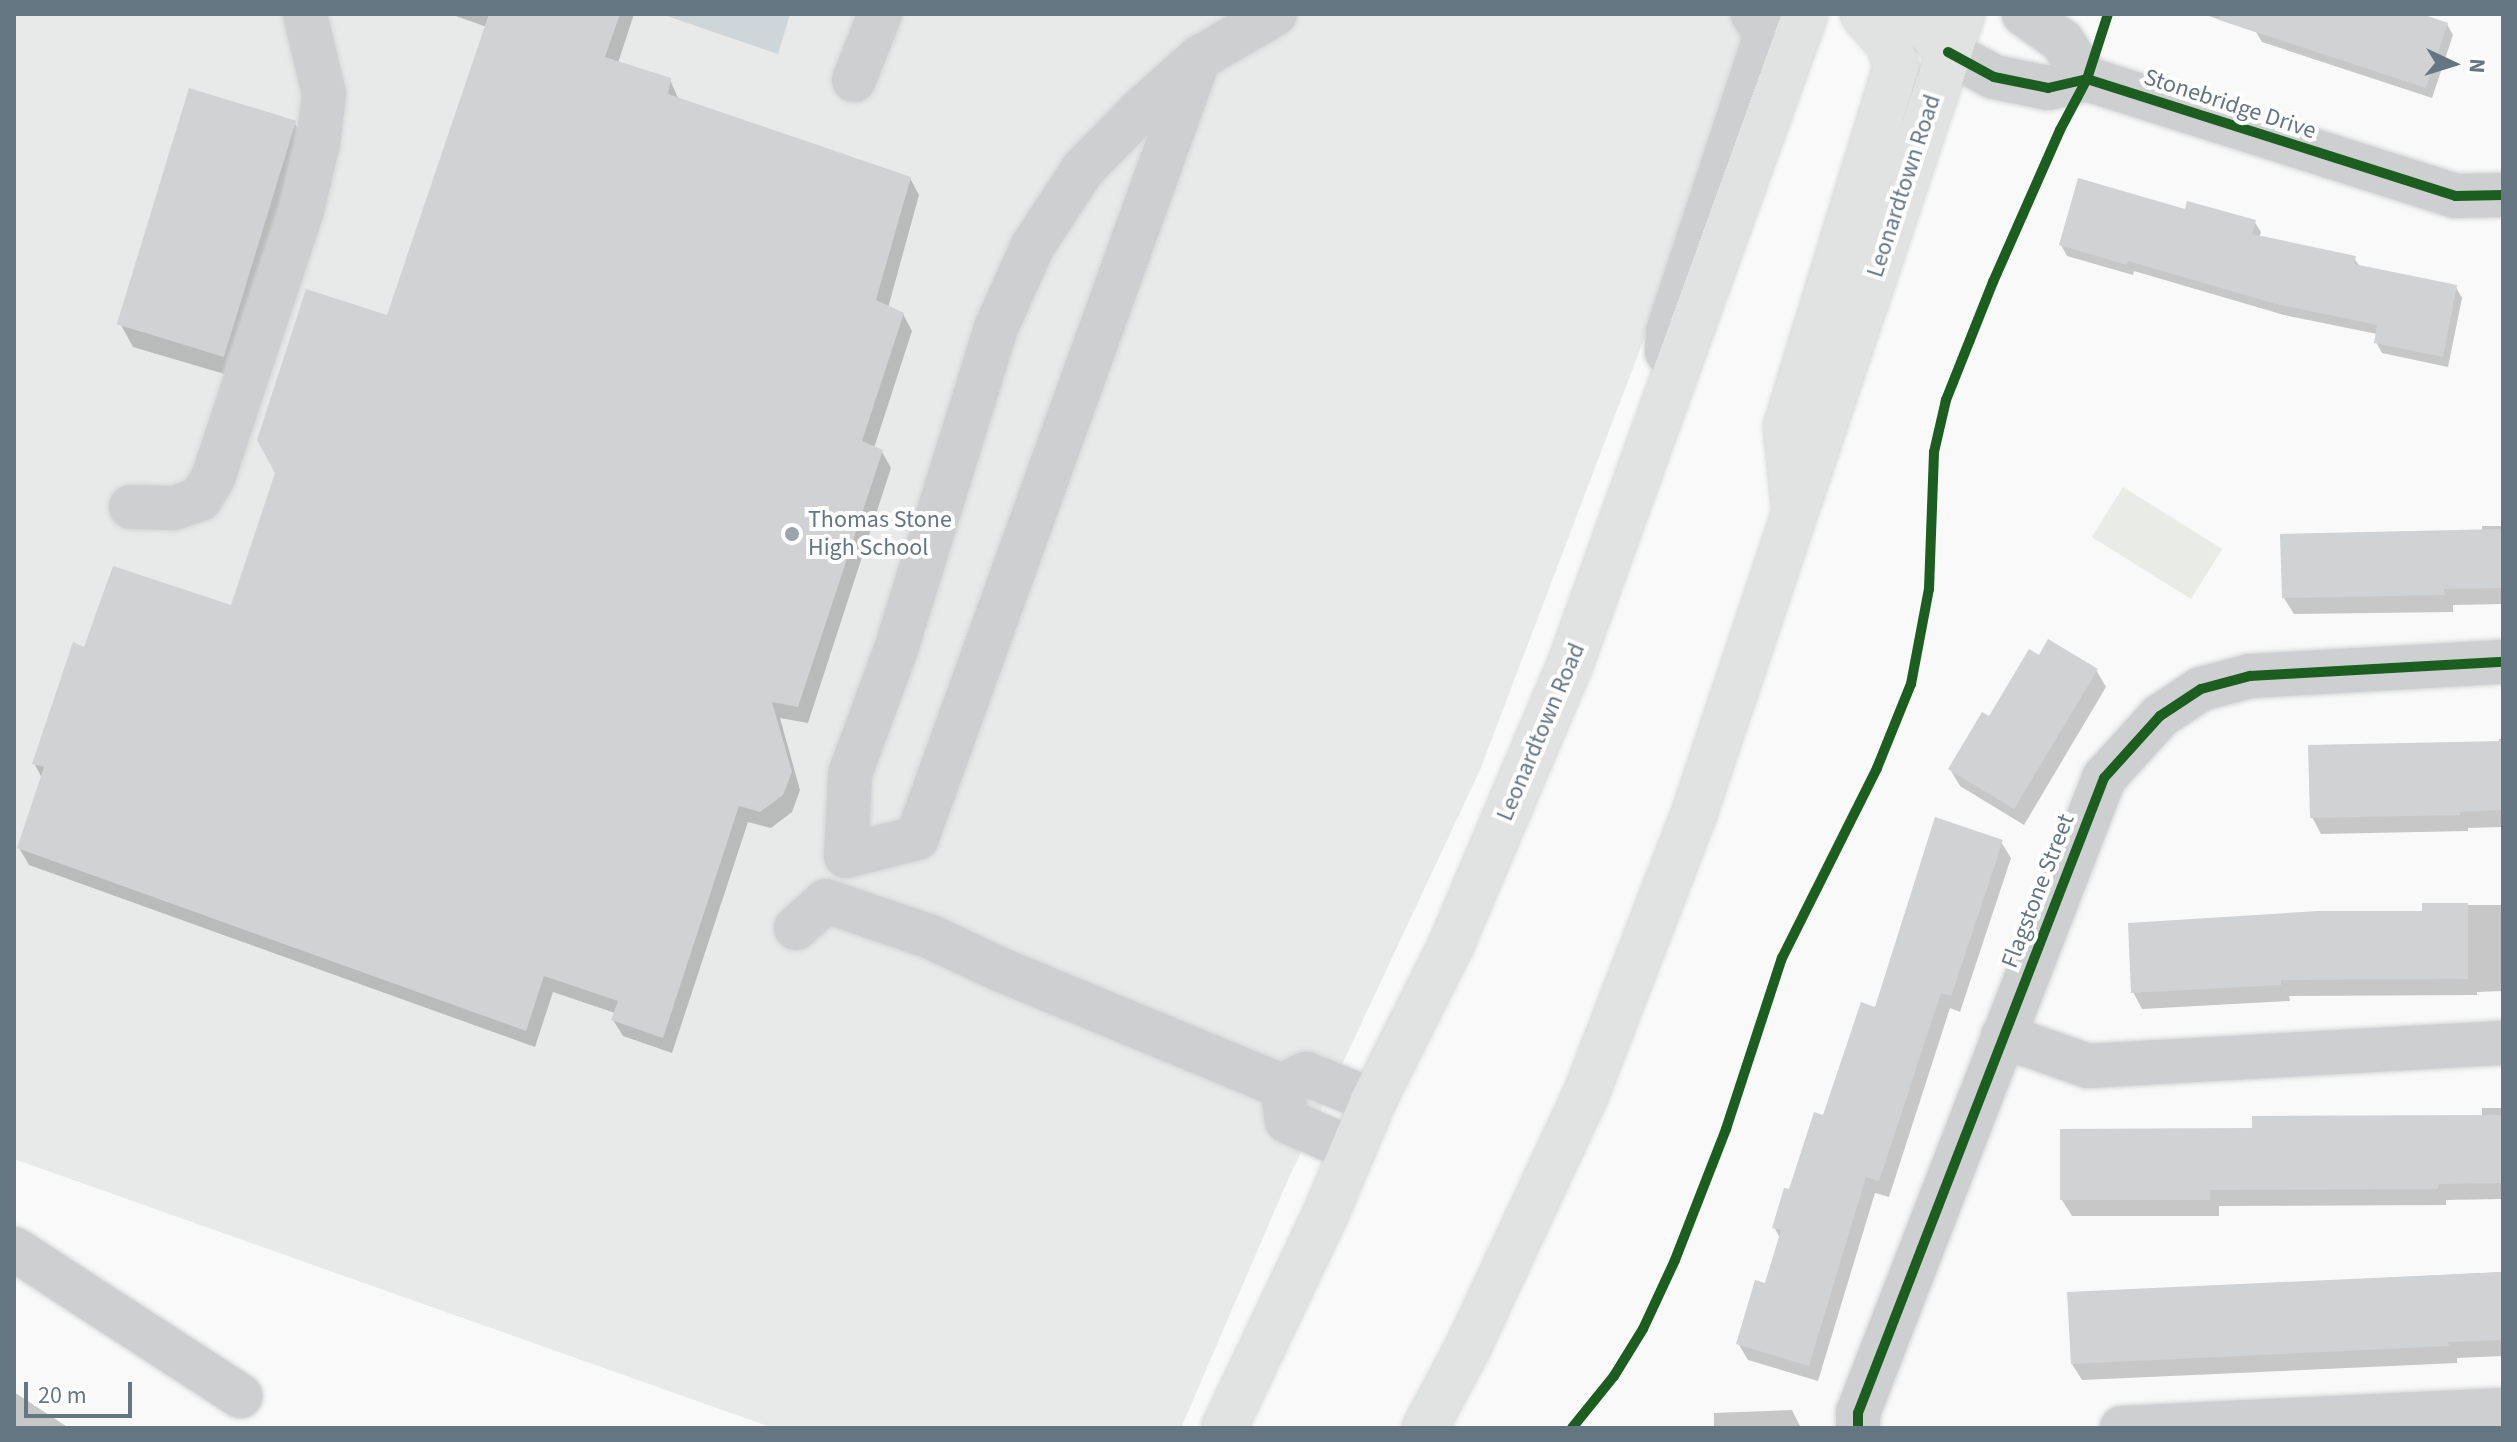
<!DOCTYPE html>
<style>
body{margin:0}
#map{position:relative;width:2517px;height:1442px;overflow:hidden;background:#f9f9f9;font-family:"Source Sans 3",sans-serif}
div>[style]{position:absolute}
.built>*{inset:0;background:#e8e9e9}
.green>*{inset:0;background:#e8ebe6;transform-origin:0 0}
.water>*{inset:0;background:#ced6d9}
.shadow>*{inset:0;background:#0003}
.building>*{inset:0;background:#d0d2d3;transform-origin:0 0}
.roads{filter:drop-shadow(0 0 2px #d5d6d6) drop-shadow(0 0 2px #d5d6d6)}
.minor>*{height:44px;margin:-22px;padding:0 22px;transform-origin:22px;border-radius:22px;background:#cecfd0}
.highway>*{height:44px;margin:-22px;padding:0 22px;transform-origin:22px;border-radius:22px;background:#e1e2e2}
.cycleway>*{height:10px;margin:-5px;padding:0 5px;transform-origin:5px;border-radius:5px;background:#1b5e20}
.dots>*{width:22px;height:22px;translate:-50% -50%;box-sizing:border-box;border:4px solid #fff;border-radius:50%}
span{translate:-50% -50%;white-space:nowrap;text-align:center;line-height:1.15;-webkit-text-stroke:8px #fff;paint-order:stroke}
.street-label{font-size:24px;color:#657683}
.poi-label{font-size:24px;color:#657683}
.left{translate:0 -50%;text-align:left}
.frame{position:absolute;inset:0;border:16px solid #657683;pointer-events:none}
.north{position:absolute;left:2413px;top:24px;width:80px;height:80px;-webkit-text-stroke:6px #fff;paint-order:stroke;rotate:94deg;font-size:22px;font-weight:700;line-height:32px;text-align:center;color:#657683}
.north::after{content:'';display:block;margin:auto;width:28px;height:36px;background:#657683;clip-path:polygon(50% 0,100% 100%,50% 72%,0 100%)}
.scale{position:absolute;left:24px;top:1382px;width:108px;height:36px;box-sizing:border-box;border:4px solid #657683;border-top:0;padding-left:10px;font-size:24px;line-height:28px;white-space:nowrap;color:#657683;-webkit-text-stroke:6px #fff;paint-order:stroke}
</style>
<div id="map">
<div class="built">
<i style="clip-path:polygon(14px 14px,1754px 14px,1660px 297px,1480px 770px,1287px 1182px,1181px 1428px,773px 1428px,14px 1159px)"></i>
</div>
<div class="green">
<i style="left:2123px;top:487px;width:117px;height:59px;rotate:32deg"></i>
</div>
<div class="water">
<i style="clip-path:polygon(661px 14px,790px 14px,778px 54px)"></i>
</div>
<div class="shadow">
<i style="clip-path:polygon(450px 14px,634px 14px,618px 63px,670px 80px,679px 100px,910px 178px,919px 195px,888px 308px,903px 314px,912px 331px,874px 448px,882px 452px,891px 468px,808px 723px,780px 718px,800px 790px,792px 812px,771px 828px,748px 822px,672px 1053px,623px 1036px,613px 1020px,615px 1013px,553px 992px,535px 1047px,29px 865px,19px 848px,42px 778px,34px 763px,86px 650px,232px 608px,388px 318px,487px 27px)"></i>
<i style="clip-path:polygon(2203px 14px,2414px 14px,2447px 24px,2453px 35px,2432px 98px,2262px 42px,2256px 32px)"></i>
<i style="clip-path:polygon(294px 122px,307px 144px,238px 378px,133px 347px,121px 325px)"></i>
<i style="clip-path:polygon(2186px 211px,2254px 221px,2261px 232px,2259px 238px,2354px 258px,2360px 267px,2456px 287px,2462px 298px,2448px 367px,2382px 353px,2376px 342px,2377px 334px,2284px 315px,2134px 271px,2133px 275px,2067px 256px,2061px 245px)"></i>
<i style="clip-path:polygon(2482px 526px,2503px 526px,2503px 604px,2453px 605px,2453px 612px,2294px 614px,2284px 598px,2482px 531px)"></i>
<i style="clip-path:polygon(2039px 657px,2096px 670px,2106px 687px,2024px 825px,1960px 786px,1950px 769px)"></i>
<i style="clip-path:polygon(2499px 739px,2503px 739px,2503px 827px,2468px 828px,2468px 831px,2321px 834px,2312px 817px,2499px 743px)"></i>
<i style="clip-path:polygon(2001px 842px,2011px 858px,1960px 1012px,1950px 1008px,1889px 1197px,1875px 1193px,1818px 1381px,1748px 1360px,1738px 1343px,1766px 1286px,1780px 1238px,1774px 1227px,1876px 1010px)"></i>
<i style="clip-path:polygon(2424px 905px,2503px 905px,2503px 991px,2477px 992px,2477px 995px,2289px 996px,2290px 1001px,2142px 1009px,2133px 992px,2424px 913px)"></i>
<i style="clip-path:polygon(2482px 1108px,2503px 1108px,2503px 1199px,2446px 1200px,2446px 1205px,2219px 1206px,2219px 1216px,2072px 1216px,2062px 1200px,2254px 1130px,2482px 1117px)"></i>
<i style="clip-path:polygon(2503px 1272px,2503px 1356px,2457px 1358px,2457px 1363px,2082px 1380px,2072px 1364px,2069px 1294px)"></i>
<i style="clip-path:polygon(14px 1392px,69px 1428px,14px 1428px)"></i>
<i style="clip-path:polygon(1792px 1410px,1801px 1428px,1714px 1428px,1714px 1413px)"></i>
</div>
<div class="building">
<i style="clip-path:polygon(489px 14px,620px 14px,605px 57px,671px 78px,668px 94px,911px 177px,876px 300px,904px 313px,862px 441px,883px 450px,798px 707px,772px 702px,792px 772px,783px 795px,760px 812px,739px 806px,663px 1038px,611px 1020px,618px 1001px,544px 976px,526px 1031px,17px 848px,44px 767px,32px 764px,73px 642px,84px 647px,113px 566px,231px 605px,275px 473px,257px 440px,306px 289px,387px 315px)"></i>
<i style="clip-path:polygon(2220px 14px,2422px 14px,2448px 23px,2426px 88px,2219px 20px)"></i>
<i style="left:189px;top:88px;width:112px;height:247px;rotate:17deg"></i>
<i style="clip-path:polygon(2078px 178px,2185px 209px,2187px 201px,2256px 220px,2252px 234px,2356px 256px,2354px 264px,2457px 285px,2443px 357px,2374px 343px,2377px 325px,2276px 304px,2128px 261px,2127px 265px,2059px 245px)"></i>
<i style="clip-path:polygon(2503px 529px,2503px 588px,2444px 589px,2445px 595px,2282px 598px,2280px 534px)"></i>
<i style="clip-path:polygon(2048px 639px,2098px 669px,2014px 809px,1948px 769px,1982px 712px,1989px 716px,2029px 649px,2039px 655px)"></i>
<i style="clip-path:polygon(2503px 741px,2503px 810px,2460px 812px,2460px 815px,2310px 818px,2308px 745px)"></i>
<i style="clip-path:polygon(1935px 817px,2003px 840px,1951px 996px,1941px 993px,1879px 1181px,1866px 1177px,1809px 1366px,1736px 1344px,1755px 1280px,1765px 1283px,1781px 1230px,1772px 1228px,1784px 1188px,1789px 1189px,1814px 1112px,1823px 1115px,1861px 1002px,1875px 1007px)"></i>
<i style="clip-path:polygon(2422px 903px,2468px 903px,2468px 979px,2281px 980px,2281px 985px,2131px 993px,2128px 923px,2318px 911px,2422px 911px)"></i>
<i style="clip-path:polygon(2503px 1115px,2503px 1183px,2438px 1184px,2438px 1189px,2210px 1190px,2210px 1200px,2060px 1200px,2060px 1129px,2252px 1128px,2252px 1116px)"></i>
<i style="clip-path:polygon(2503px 1272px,2503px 1340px,2448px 1342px,2449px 1346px,2071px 1364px,2067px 1292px)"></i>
</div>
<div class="roads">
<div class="minor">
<i style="left:2024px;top:14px;width:47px;rotate:35.4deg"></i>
<i style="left:2062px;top:41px;width:45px;rotate:56.7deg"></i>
<i style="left:1948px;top:52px;width:52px;rotate:28.5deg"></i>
<i style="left:1994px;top:77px;width:55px;rotate:11.5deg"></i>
<i style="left:2048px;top:88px;width:40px;rotate:-13deg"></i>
<i style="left:2087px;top:79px;width:386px;rotate:17.6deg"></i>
<i style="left:2455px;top:196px;width:48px;rotate:-1.2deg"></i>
<i style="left:1199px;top:58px;width:829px;rotate:109.88deg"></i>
<i style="left:917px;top:838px;width:73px;rotate:165.8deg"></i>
<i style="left:846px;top:856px;width:82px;rotate:-87.2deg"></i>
<i style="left:850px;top:774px;width:136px;rotate:-69.8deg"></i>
<i style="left:897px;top:646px;width:333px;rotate:-72.7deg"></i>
<i style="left:996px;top:328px;width:89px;rotate:-66deg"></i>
<i style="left:1032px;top:247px;width:93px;rotate:-56.8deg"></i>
<i style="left:1083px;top:169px;width:84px;rotate:-45.5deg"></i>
<i style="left:1142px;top:109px;width:76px;rotate:-41.8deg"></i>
<i style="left:1199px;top:58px;width:88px;rotate:-30.1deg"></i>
<i style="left:854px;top:80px;width:71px;rotate:-68.5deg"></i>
<i style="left:1667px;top:352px;width:21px;rotate:-87deg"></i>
<i style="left:1668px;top:331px;width:312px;rotate:-71.7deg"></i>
<i style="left:1766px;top:35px;width:25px;rotate:-122deg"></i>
<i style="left:131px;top:507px;width:43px;rotate:1.3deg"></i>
<i style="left:174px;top:508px;width:28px;rotate:-19deg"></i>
<i style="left:200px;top:499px;width:25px;rotate:-58deg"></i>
<i style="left:213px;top:478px;width:282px;rotate:-71.6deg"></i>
<i style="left:302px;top:210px;width:69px;rotate:-76.6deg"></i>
<i style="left:318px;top:143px;width:49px;rotate:-83deg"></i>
<i style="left:324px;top:94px;width:82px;rotate:-103.4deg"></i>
<i style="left:796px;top:928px;width:40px;rotate:-42deg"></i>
<i style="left:826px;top:901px;width:111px;rotate:18.9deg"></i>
<i style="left:931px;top:937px;width:75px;rotate:25.2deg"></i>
<i style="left:999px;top:969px;width:306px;rotate:22.5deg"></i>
<i style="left:1282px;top:1086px;width:27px;rotate:-27deg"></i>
<i style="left:1306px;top:1074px;width:72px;rotate:21.9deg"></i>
<i style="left:2003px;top:1036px;width:90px;rotate:19.4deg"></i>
<i style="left:2088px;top:1066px;width:416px;rotate:-3.2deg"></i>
<i style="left:1282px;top:1086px;width:35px;rotate:82deg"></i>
<i style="left:1287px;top:1121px;width:72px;rotate:23.7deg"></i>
<i style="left:14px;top:1249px;width:270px;rotate:33deg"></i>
<i style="left:1858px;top:1428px;width:15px;rotate:-90deg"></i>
<i style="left:1858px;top:1413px;width:681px;rotate:-68.82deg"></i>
<i style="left:2104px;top:778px;width:84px;rotate:-47.9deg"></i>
<i style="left:2160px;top:716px;width:49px;rotate:-33.4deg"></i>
<i style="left:2201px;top:689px;width:51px;rotate:-14.9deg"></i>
<i style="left:2250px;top:676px;width:253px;rotate:-3.2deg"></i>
<i style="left:2122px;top:1428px;width:381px;rotate:-2.7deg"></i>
</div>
<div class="highway">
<i style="left:1914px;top:14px;width:51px;rotate:48.2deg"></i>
<i style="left:1794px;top:505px;width:78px;rotate:-95.9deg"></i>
<i style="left:1786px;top:427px;width:375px;rotate:-73deg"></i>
<i style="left:1896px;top:68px;width:24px;rotate:-105deg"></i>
<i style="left:1890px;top:45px;width:41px;rotate:-131.1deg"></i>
<i style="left:1224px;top:1428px;width:238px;rotate:-64.6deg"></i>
<i style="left:1326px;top:1213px;width:121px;rotate:-67.2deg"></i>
<i style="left:1373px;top:1101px;width:174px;rotate:-63.4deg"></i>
<i style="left:1451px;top:945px;width:307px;rotate:-67deg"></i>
<i style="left:1571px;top:662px;width:689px;rotate:-70.14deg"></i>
<i style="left:1425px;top:1428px;width:92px;rotate:-62deg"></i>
<i style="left:1468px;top:1347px;width:279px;rotate:-65deg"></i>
<i style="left:1586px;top:1094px;width:303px;rotate:-68.9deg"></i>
<i style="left:1695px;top:811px;width:841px;rotate:-71.48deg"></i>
</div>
</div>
<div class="cycleway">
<i style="left:1948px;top:52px;width:52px;rotate:28.5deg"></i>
<i style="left:1994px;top:77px;width:55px;rotate:11.5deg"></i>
<i style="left:2048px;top:88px;width:40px;rotate:-13deg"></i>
<i style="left:2087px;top:79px;width:386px;rotate:17.6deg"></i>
<i style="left:2455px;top:196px;width:48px;rotate:-1.2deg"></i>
<i style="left:1572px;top:1428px;width:67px;rotate:-51.1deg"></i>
<i style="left:1614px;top:1376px;width:55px;rotate:-58.3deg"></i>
<i style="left:1643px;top:1329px;width:76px;rotate:-65.1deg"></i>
<i style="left:1675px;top:1260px;width:141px;rotate:-68.7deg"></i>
<i style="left:1726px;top:1129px;width:180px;rotate:-71.9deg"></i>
<i style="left:1782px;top:958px;width:212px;rotate:-63.4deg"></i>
<i style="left:1877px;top:768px;width:91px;rotate:-68deg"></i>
<i style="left:1911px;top:684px;width:97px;rotate:-79.3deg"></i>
<i style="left:1929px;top:589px;width:137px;rotate:-87.9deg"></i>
<i style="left:1934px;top:452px;width:53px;rotate:-77deg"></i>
<i style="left:1946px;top:400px;width:127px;rotate:-68.3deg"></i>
<i style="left:1993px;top:282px;width:166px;rotate:-66.2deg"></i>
<i style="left:2060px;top:130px;width:58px;rotate:-62.1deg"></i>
<i style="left:2087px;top:79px;width:68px;rotate:-72.1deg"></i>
<i style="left:1858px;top:1428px;width:15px;rotate:-90deg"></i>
<i style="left:1858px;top:1413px;width:681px;rotate:-68.82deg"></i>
<i style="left:2104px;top:778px;width:84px;rotate:-47.9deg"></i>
<i style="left:2160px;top:716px;width:49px;rotate:-33.4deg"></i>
<i style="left:2201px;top:689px;width:51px;rotate:-14.9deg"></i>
<i style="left:2250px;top:676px;width:253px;rotate:-3.2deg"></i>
</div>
<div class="dots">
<i style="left:792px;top:534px;background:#99a4ac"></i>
</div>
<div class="street-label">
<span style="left:2230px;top:104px;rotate:18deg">Stonebridge Drive</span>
<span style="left:1904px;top:186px;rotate:-72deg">Leonardtown Road</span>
<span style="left:1541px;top:732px;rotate:-67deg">Leonardtown Road</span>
<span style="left:2038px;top:891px;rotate:-69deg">Flagstone Street</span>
</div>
<div class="poi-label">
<span class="left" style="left:808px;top:534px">Thomas Stone<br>High School</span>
</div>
<div class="frame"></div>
<div class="north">N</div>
<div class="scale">20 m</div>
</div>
